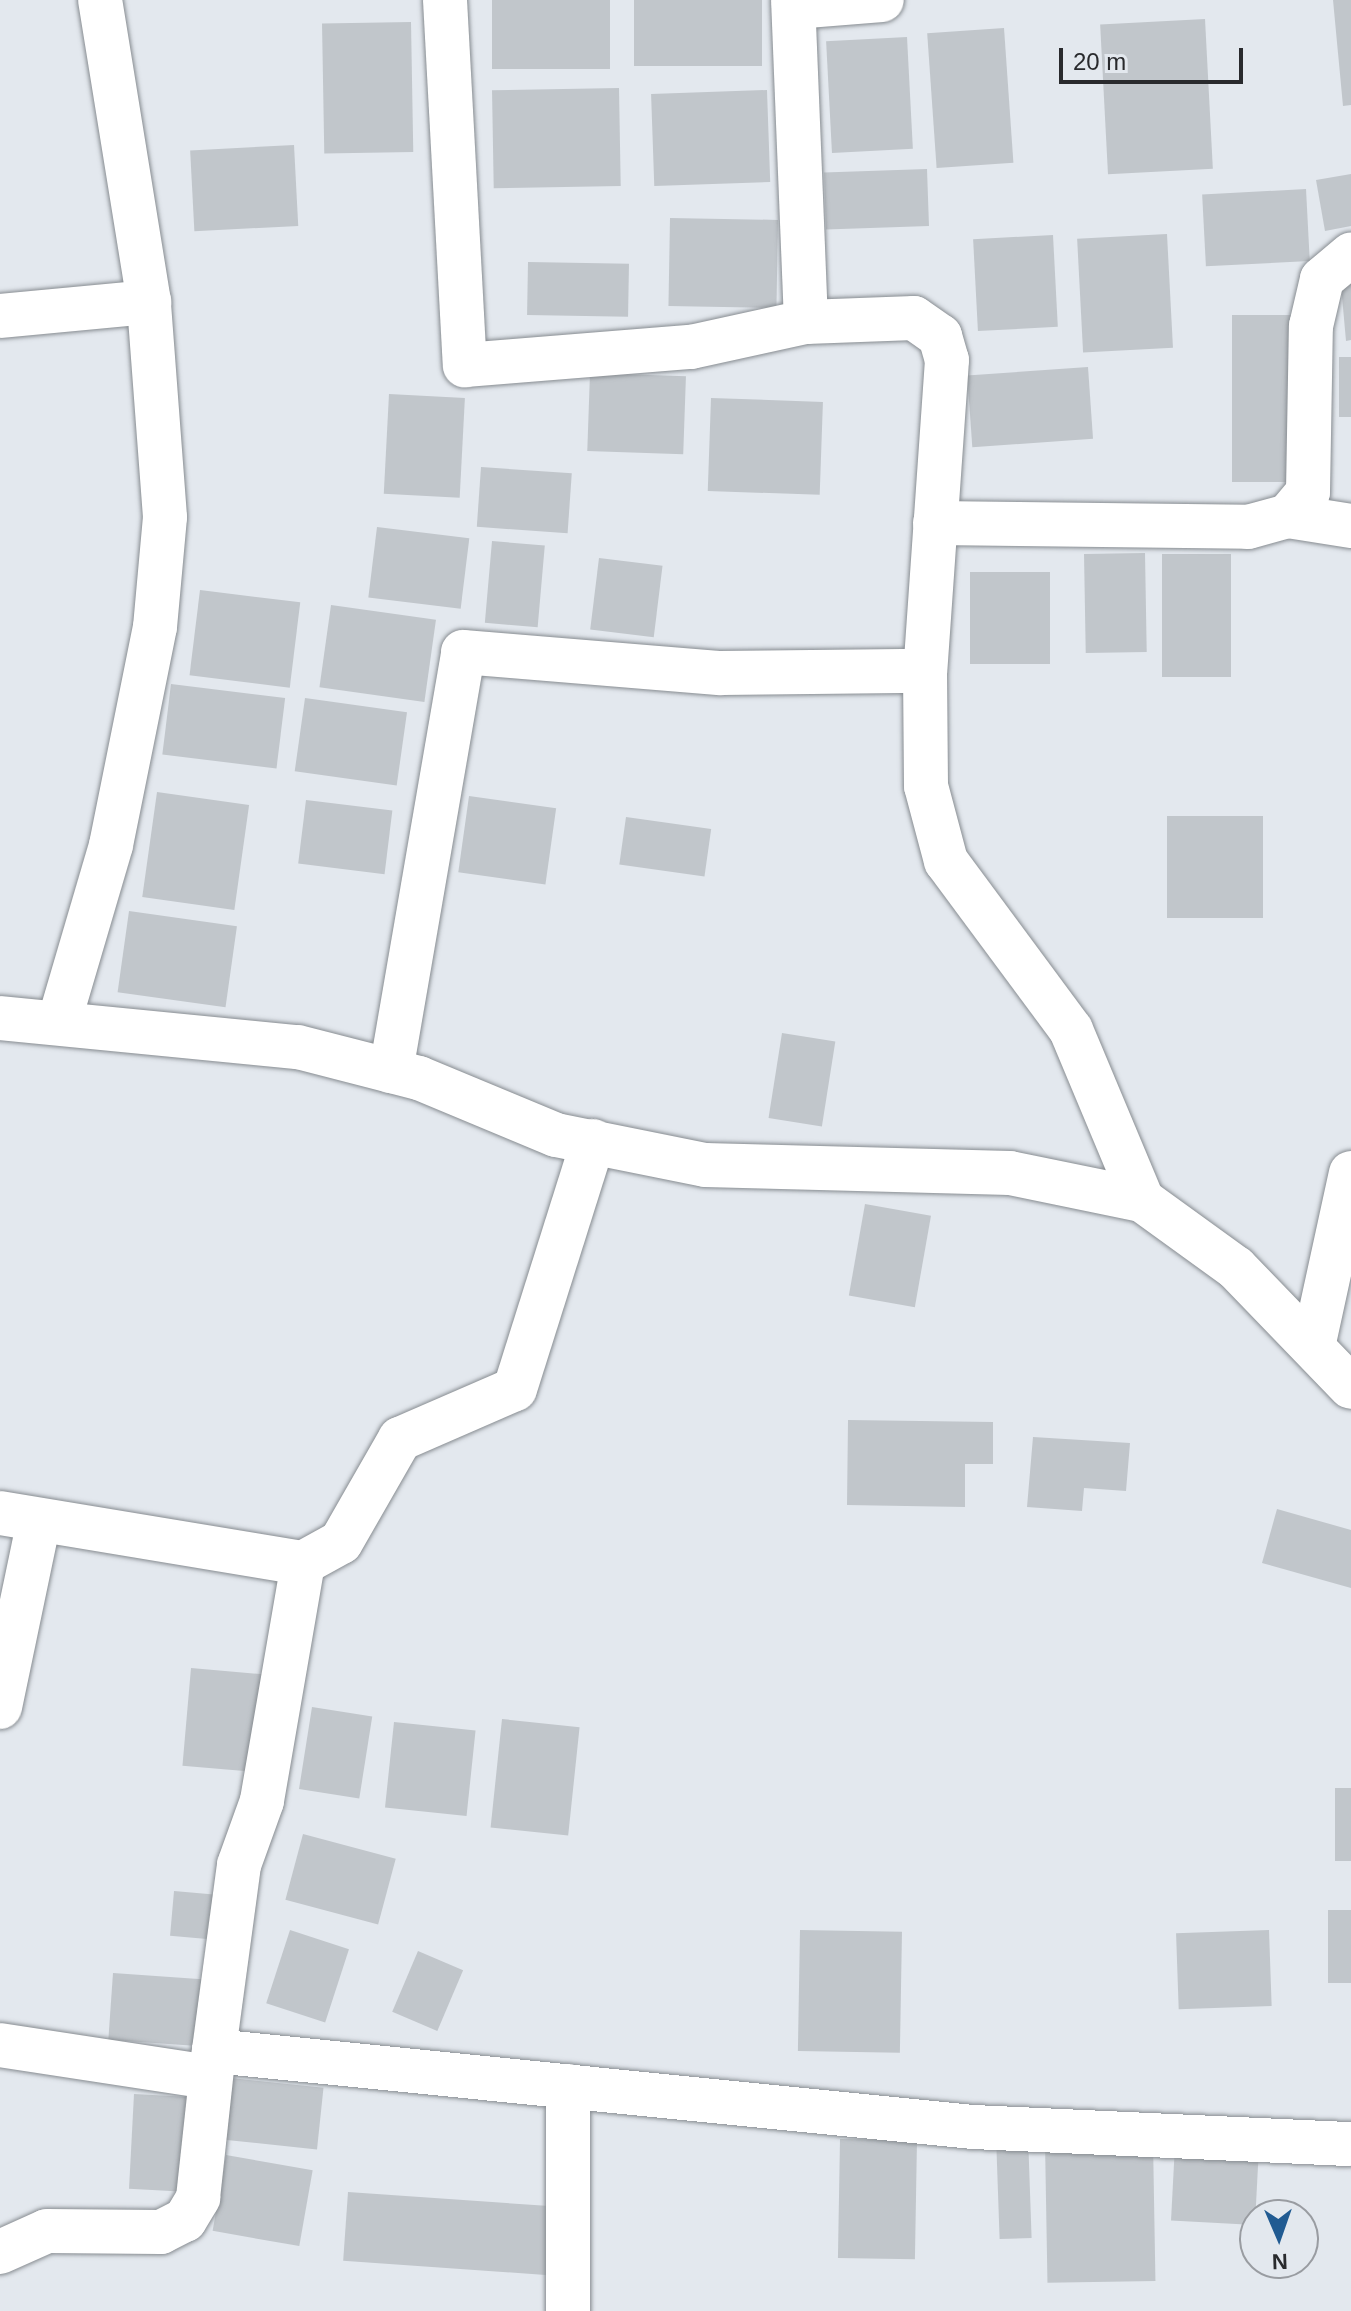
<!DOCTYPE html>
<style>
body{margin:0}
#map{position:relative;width:1351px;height:2311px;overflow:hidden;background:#e3e8ee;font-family:Helvetica,sans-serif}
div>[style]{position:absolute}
.building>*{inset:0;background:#c1c6cb;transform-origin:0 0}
.roads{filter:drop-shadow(0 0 2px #878c91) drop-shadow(0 0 2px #878c91)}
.street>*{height:44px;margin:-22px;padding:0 22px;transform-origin:22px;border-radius:22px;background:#fff}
span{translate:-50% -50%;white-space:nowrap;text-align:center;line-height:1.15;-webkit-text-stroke:6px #e3e8ee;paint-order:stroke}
.north{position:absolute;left:1239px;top:2199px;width:80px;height:80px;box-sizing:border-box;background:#e3e8ee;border:2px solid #999ca1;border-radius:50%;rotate:178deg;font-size:22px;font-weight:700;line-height:32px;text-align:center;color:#292a2d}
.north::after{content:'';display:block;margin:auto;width:28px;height:36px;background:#215b92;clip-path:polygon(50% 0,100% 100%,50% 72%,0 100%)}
.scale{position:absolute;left:1059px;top:48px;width:184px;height:36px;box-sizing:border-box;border:4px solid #292a2d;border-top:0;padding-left:10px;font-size:24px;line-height:28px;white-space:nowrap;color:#292a2d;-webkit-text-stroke:6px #e3e8ee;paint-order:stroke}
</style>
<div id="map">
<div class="building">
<i style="left:492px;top:0;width:118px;height:69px"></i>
<i style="left:634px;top:0;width:128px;height:66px"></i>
<i style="clip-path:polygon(1333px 0,1351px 0,1351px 105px,1343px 106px)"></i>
<i style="left:1205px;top:19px;width:150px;height:105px;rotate:87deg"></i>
<i style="left:411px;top:22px;width:130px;height:89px;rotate:89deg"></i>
<i style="left:1004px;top:28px;width:135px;height:77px;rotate:86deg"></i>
<i style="left:907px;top:37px;width:112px;height:81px;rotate:87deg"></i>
<i style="left:619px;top:88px;width:98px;height:127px;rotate:89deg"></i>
<i style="left:767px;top:90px;width:92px;height:116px;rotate:88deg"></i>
<i style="left:294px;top:145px;width:81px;height:104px;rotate:87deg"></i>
<i style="left:927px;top:169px;width:57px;height:103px;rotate:88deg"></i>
<i style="clip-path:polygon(1351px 174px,1351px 226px,1325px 231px,1316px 180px)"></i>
<i style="left:1306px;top:189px;width:72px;height:104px;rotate:87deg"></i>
<i style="left:670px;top:218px;width:108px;height:88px;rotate:1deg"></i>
<i style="left:1167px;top:234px;width:114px;height:90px;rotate:87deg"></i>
<i style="left:1053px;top:235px;width:92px;height:80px;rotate:87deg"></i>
<i style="left:528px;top:262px;width:101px;height:53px;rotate:1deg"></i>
<i style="clip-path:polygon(1351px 273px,1351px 340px,1346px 341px,1340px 274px)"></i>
<i style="left:1295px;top:315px;width:167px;height:63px;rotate:90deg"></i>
<i style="left:1351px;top:357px;width:60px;height:12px;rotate:90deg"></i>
<i style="left:1088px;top:367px;width:72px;height:121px;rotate:86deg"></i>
<i style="left:590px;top:373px;width:96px;height:78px;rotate:2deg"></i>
<i style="left:389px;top:394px;width:76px;height:100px;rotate:3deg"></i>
<i style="left:711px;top:398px;width:112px;height:93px;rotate:2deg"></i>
<i style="left:481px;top:467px;width:91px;height:60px;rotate:4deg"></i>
<i style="left:377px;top:527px;width:93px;height:71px;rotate:7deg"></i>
<i style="left:492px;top:541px;width:53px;height:82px;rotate:5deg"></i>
<i style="left:1145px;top:553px;width:99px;height:61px;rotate:89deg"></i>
<i style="left:1162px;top:554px;width:69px;height:123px"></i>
<i style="left:599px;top:558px;width:64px;height:72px;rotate:7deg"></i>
<i style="left:970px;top:572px;width:80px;height:92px"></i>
<i style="left:200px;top:590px;width:101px;height:86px;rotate:7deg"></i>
<i style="left:331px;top:605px;width:106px;height:83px;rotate:8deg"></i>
<i style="left:171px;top:684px;width:115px;height:71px;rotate:7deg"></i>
<i style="left:305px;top:698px;width:103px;height:74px;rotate:8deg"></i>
<i style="left:157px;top:792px;width:93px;height:106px;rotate:8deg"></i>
<i style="left:469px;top:796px;width:88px;height:77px;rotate:8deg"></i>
<i style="left:306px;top:800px;width:87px;height:64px;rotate:7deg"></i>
<i style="left:1263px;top:816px;width:102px;height:96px;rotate:90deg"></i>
<i style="left:626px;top:817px;width:86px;height:48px;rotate:8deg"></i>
<i style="left:129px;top:911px;width:109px;height:82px;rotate:8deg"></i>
<i style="left:782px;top:1033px;width:54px;height:86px;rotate:9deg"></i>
<i style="left:865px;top:1204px;width:67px;height:93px;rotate:10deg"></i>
<i style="clip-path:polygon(848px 1420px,993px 1422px,993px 1464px,965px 1464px,965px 1507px,847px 1505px)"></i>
<i style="clip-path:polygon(1033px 1437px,1130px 1443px,1126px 1491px,1084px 1488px,1082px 1511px,1027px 1507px)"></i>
<i style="clip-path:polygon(1277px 1509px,1351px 1530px,1351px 1588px,1262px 1563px)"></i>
<i style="left:191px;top:1668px;width:76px;height:98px;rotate:5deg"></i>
<i style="left:312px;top:1707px;width:61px;height:83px;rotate:9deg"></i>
<i style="left:502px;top:1719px;width:78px;height:109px;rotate:6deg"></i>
<i style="left:394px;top:1722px;width:82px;height:86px;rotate:6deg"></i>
<i style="left:1335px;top:1788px;width:16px;height:73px"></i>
<i style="left:303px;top:1834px;width:96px;height:68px;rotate:15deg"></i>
<i style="left:174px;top:1891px;width:57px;height:45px;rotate:5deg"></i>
<i style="left:1328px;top:1910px;width:23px;height:73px"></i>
<i style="left:290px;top:1930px;width:62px;height:77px;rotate:18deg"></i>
<i style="left:800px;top:1930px;width:102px;height:121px;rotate:1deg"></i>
<i style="left:1269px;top:1930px;width:76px;height:93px;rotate:88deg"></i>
<i style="left:418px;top:1951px;width:49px;height:66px;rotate:23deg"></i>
<i style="left:113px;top:1973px;width:100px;height:67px;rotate:4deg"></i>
<i style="left:231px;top:2078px;width:93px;height:62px;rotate:6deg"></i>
<i style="left:134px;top:2094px;width:60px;height:95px;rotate:3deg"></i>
<i style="left:1028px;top:2135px;width:103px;height:32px;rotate:88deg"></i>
<i style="left:840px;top:2139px;width:77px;height:119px;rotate:1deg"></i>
<i style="left:1153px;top:2141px;width:140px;height:108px;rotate:89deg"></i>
<i style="left:1259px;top:2147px;width:78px;height:84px;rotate:93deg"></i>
<i style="left:226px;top:2155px;width:88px;height:77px;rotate:10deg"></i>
<i style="left:348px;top:2192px;width:213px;height:69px;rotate:4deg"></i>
</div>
<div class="roads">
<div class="street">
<i style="left:445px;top:0;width:366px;rotate:86.9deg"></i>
<i style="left:465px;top:365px;width:227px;rotate:-4.6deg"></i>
<i style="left:691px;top:347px;width:118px;rotate:-12.3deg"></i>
<i style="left:806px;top:322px;width:322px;rotate:-92.3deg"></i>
<i style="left:794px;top:7px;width:88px;rotate:-4.5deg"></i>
<i style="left:0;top:316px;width:150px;rotate:-5.4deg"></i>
<i style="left:806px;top:322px;width:108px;rotate:-2.1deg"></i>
<i style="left:914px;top:318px;width:32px;rotate:35deg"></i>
<i style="left:940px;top:336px;width:25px;rotate:74deg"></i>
<i style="left:947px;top:360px;width:312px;rotate:94deg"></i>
<i style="left:925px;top:671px;width:115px;rotate:89.5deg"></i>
<i style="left:926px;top:786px;width:78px;rotate:75.1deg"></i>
<i style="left:946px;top:861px;width:210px;rotate:53.5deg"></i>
<i style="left:1071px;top:1030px;width:184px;rotate:67.3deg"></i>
<i style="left:1288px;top:516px;width:64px;rotate:9deg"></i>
<i style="left:935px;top:523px;width:313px;rotate:0.7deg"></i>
<i style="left:1248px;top:527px;width:41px;rotate:-15.4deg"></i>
<i style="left:1288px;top:516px;width:31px;rotate:-50deg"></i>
<i style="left:1308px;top:492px;width:166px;rotate:-89deg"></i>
<i style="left:1311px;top:326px;width:48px;rotate:-76.8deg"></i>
<i style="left:1322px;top:279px;width:38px;rotate:-40deg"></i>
<i style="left:0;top:1018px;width:299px;rotate:5.6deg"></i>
<i style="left:298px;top:1047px;width:125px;rotate:14.4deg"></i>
<i style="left:419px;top:1078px;width:148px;rotate:22.6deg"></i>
<i style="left:556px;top:1135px;width:152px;rotate:11.4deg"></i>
<i style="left:705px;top:1165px;width:305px;rotate:1.5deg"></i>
<i style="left:1010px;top:1173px;width:135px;rotate:11.6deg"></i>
<i style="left:1142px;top:1200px;width:116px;rotate:35.9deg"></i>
<i style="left:1236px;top:1268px;width:165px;rotate:46deg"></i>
<i style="left:59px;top:1022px;width:184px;rotate:-73.6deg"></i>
<i style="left:111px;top:845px;width:222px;rotate:-78.6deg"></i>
<i style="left:155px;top:627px;width:110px;rotate:-84.8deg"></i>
<i style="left:165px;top:517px;width:216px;rotate:-94.3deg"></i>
<i style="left:149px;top:302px;width:306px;rotate:-99.2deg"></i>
<i style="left:391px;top:1071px;width:425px;rotate:-80.2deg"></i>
<i style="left:463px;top:652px;width:259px;rotate:4.7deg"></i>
<i style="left:721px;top:673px;width:204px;rotate:-0.6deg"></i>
<i style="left:1313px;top:1347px;width:178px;rotate:-77.7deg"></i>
<i style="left:0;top:1513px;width:307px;rotate:9.4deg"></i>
<i style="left:303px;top:1563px;width:242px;rotate:99.8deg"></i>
<i style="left:262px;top:1801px;width:68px;rotate:109.8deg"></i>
<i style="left:239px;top:1865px;width:188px;rotate:97.7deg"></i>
<i style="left:303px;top:1563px;width:43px;rotate:-28.9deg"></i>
<i style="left:341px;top:1542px;width:119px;rotate:-60.2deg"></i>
<i style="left:400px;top:1439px;width:125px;rotate:-23.5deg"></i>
<i style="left:515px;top:1389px;width:260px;rotate:-72.5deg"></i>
<i style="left:0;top:1707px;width:186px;rotate:-78.2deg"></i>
<i style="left:0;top:2045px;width:211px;rotate:8.7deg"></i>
<i style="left:0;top:2252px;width:51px;rotate:-24.1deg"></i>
<i style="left:47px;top:2231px;width:114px;rotate:0.5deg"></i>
<i style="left:161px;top:2232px;width:27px;rotate:-27deg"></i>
<i style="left:185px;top:2220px;width:26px;rotate:-59deg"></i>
<i style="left:198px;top:2198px;width:148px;rotate:-83.8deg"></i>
<i style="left:214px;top:2051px;width:763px;rotate:5.72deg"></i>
<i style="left:973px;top:2127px;width:378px;rotate:2.6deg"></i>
<i style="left:568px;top:2311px;width:225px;rotate:-90deg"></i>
</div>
</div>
<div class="north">N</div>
<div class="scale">20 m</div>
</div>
